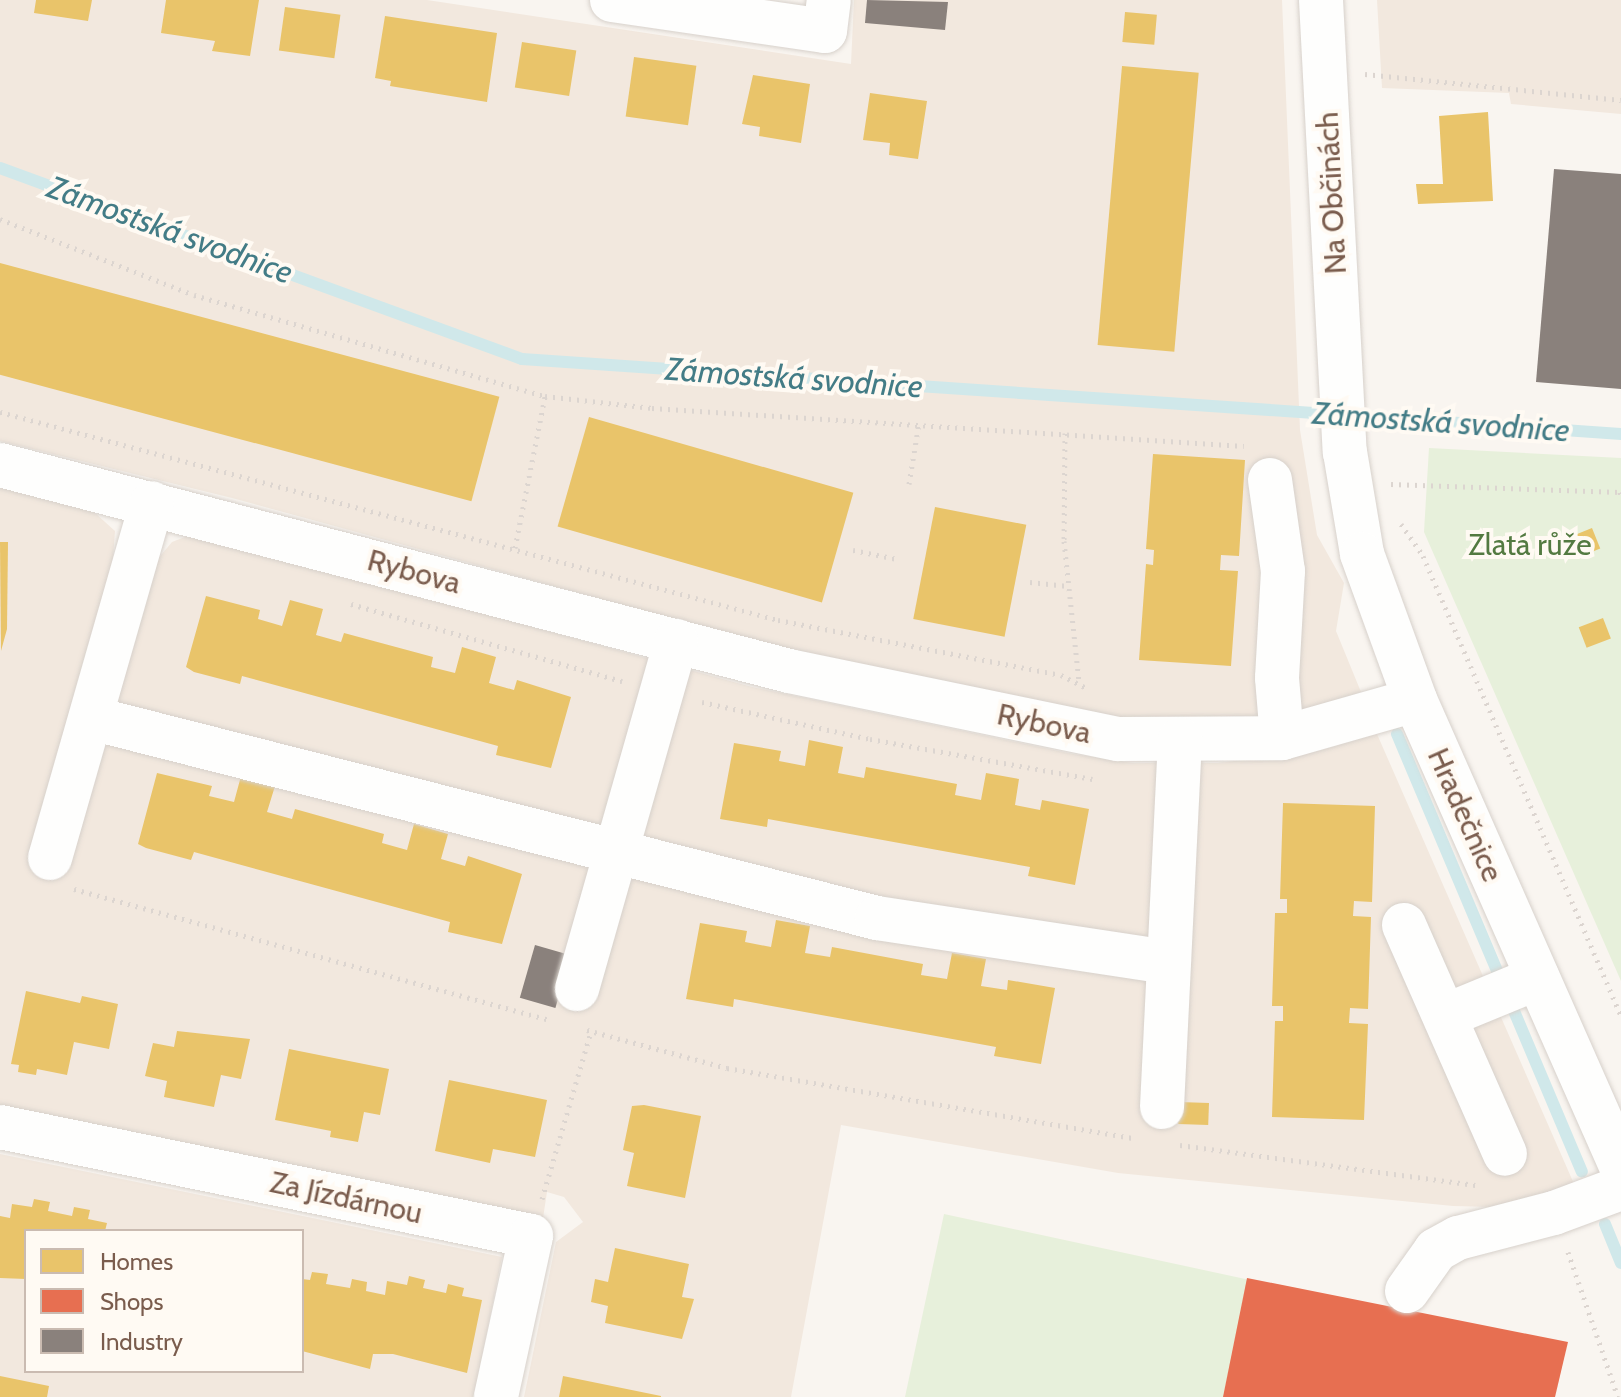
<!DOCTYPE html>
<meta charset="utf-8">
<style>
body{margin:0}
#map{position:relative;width:1621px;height:1397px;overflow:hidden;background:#f9f5f0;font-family:Cabin,sans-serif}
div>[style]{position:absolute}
.residential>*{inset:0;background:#f2e8de}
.green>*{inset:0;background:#e7f0db}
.homes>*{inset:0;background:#e9c46a;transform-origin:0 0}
.shops>*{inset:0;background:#e76f51}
.industry>*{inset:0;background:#8a817c;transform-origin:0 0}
.stream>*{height:12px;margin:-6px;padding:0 6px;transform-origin:6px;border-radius:6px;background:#d0e8ea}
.path>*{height:5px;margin-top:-2.5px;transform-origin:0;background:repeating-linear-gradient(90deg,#dcd5d0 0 2px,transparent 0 8px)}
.roads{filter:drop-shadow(0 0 2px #d7d1cb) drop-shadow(0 0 2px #d7d1cb)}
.minor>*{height:44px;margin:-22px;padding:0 22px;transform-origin:22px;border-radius:22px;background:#fefefd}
span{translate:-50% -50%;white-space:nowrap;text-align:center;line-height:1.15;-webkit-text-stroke:8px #fffaf3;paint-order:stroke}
.street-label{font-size:30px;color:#7a5c4d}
.park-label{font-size:30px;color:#537a41}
.water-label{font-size:32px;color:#437c86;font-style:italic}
.legend{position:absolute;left:24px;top:1229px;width:280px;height:144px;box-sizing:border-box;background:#fffaf3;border:2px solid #cabbb1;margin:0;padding:10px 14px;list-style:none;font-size:24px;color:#7a5c4d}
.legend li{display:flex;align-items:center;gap:16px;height:40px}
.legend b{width:40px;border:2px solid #cabbb1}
</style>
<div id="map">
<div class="residential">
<i style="clip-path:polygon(0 0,427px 0,851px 64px,854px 0,1282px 0,1300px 430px,1317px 535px,1344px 583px,1336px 631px,1361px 692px,1319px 707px,1249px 719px,1135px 720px,1088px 712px,810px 656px,232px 498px,0 441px)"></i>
<i style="clip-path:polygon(1377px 0,1621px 0,1621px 114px,1511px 104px,1509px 93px,1382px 88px)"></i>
<i style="clip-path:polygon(0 485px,84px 503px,115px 531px,113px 558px,147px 572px,172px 542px,193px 534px,752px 687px,1073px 754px,1133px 763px,1218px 763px,1318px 751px,1377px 734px,1585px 1209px,1453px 1206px,1118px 1173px,841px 1125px,791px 1397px,524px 1397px,556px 1242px,583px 1222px,564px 1197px,547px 1192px,543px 1218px,0 1105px)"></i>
<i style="clip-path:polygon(evenodd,0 1154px,502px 1257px,474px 1397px,0 1397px,0 1154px,26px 1231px,302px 1231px,302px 1371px,26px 1371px,26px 1231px)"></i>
</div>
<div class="green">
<i style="clip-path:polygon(1429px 448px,1621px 458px,1621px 981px,1424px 532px)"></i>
<i style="clip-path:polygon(944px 1214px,1250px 1280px,1225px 1397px,905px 1397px)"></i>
</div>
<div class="homes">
<i style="clip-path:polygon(36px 0,92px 0,88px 21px,34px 13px)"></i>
<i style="clip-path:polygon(166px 0,259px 0,250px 56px,212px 51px,215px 41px,161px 33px)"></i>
<i style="left:285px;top:7px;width:56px;height:44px;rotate:8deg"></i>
<i style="left:1125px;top:12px;width:32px;height:30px;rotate:5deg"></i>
<i style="clip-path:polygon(385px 16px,497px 33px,487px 102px,390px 86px,391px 81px,375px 78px)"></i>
<i style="left:522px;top:42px;width:55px;height:46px;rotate:9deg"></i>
<i style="left:634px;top:57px;width:63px;height:60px;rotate:8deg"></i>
<i style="left:1122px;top:66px;width:77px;height:280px;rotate:5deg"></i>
<i style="clip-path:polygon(753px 75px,810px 84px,801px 143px,759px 136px,760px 127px,742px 124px)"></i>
<i style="clip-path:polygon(870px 93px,927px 101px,918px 159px,889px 155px,890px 143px,863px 140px)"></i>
<i style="clip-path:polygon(1488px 112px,1493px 201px,1418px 204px,1416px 184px,1443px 184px,1439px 116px)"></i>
<i style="left:0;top:263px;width:517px;height:108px;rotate:15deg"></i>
<i style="left:589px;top:417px;width:275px;height:114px;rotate:16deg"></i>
<i style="clip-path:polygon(1153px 454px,1245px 460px,1239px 556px,1221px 555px,1220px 570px,1238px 571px,1231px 666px,1139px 660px,1146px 564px,1153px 565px,1154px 550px,1146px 549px)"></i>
<i style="left:935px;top:507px;width:93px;height:114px;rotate:11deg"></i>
<i style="left:1592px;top:528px;width:22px;height:26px;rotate:68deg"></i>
<i style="clip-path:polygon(0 542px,8px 542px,7px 629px,1px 651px)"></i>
<i style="clip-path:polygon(206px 596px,260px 610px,258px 619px,282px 626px,290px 600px,323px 609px,316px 635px,341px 642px,344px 633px,433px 657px,431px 667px,455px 673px,462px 647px,496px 657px,489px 683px,514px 690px,517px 680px,571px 697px,551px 768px,496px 755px,498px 746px,242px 676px,240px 684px,194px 672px,186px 667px)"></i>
<i style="left:1603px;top:618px;width:22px;height:26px;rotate:69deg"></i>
<i style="clip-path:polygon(809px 740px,843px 747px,838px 773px,864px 778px,866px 767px,957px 784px,955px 795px,981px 800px,986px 773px,1019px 779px,1015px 805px,1040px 810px,1042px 800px,1089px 809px,1075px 885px,1028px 876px,1030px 867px,768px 819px,767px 827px,720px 819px,734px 743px,781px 751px,779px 761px,805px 766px)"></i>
<i style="clip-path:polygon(157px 773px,212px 786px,209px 796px,234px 802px,241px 776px,275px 786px,267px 812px,292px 819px,295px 809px,384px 834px,382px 843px,407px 850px,414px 824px,448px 834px,441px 859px,465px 866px,468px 856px,522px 874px,502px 944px,448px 932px,450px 922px,194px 852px,191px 860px,146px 848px,138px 844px)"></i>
<i style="clip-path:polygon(1283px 803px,1375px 806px,1372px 902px,1354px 901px,1353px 916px,1371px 917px,1368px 1009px,1350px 1008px,1349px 1023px,1368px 1024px,1364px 1120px,1272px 1117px,1275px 1021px,1283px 1021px,1283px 1006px,1272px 1006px,1275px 913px,1287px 913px,1287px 899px,1280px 899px)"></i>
<i style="clip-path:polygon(776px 920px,810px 926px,805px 953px,830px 957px,832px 947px,923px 964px,921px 975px,947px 979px,952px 953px,986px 959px,981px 986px,1007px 990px,1008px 980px,1055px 988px,1041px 1064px,994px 1056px,996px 1047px,734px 999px,733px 1007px,686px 999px,700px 923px,747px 931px,745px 942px,771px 947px)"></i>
<i style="clip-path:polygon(26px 991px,80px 1003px,82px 996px,118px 1004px,109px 1049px,74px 1042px,67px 1075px,37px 1069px,36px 1075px,18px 1072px,19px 1065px,11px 1064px)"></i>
<i style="clip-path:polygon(177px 1031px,250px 1039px,241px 1079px,221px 1075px,214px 1107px,164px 1097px,167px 1081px,145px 1076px,153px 1043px,174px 1047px)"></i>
<i style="clip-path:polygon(289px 1049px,389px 1069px,380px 1115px,364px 1112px,358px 1142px,330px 1137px,331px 1131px,275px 1120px)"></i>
<i style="clip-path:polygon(449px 1080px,547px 1100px,535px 1157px,493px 1149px,490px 1163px,435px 1151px)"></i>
<i style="left:1179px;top:1102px;width:30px;height:22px;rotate:2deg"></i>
<i style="clip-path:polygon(644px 1105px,701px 1116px,685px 1198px,627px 1186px,634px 1153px,623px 1150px,632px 1106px)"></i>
<i style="clip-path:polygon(34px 1199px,50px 1202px,48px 1211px,72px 1216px,74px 1207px,90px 1210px,88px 1219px,107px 1223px,105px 1231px,26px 1231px,26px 1279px,0 1278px,0 1216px,10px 1218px,12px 1204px,32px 1207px)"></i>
<i style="clip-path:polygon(615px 1248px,689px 1264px,682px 1297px,694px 1299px,682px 1339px,605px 1323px,608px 1306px,591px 1302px,595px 1279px,608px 1282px)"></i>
<i style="clip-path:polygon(312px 1272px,328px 1274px,326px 1284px,350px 1288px,352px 1279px,367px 1282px,366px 1291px,385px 1295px,387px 1281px,407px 1285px,409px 1276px,425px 1280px,423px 1288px,446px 1293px,448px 1284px,464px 1288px,462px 1296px,482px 1300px,467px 1373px,393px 1354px,373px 1354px,370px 1369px,302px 1351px,302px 1279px,310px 1280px)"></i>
<i style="clip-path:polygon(0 1376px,49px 1386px,47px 1397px,0 1397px)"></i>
<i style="clip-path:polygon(563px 1376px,661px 1396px,661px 1397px,559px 1397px)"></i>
</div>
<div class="shops">
<i style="clip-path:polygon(1247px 1278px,1568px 1342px,1555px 1397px,1223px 1397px)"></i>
</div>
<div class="industry">
<i style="clip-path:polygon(867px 0,948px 2px,945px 30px,865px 23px)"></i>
<i style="clip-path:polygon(1554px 169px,1621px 174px,1621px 389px,1536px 382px)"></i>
<i style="left:535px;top:945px;width:37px;height:55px;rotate:16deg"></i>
</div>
<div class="stream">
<i style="left:0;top:168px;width:556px;rotate:20.1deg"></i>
<i style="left:522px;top:359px;width:1102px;rotate:3.9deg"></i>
<i style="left:1397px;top:734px;width:475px;rotate:67.1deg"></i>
<i style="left:1605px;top:1224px;width:42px;rotate:67.7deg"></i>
</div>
<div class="path">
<i style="left:1365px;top:74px;width:257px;rotate:5.8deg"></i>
<i style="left:0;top:219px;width:208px;rotate:21.4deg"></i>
<i style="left:194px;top:295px;width:365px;rotate:16.1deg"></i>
<i style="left:545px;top:396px;width:108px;rotate:6.4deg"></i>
<i style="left:652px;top:408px;width:593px;rotate:3.67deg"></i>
<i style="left:0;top:412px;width:805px;rotate:14.97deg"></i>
<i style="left:778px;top:620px;width:288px;rotate:11deg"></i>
<i style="left:1061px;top:675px;width:29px;rotate:27deg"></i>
<i style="left:1065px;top:433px;width:108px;rotate:90.5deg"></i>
<i style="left:1064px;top:541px;width:141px;rotate:83.9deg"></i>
<i style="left:909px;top:484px;width:62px;rotate:-80.7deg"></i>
<i style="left:1391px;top:484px;width:229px;rotate:2deg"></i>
<i style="left:1620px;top:492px;width:5px;rotate:79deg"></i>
<i style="left:1401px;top:524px;width:39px;rotate:55deg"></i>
<i style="left:1423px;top:556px;width:500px;rotate:66.7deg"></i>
<i style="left:515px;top:548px;width:155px;rotate:-78.8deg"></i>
<i style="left:853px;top:550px;width:45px;rotate:11.6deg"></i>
<i style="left:1030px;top:582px;width:38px;rotate:6deg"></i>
<i style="left:351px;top:604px;width:282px;rotate:15.9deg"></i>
<i style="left:702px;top:702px;width:172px;rotate:12.4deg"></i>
<i style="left:870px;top:739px;width:226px;rotate:10.2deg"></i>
<i style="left:74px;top:889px;width:491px;rotate:15.4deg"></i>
<i style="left:587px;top:1030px;width:145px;rotate:15.2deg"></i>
<i style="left:727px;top:1068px;width:413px;rotate:9.8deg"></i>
<i style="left:1180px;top:1145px;width:298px;rotate:7.7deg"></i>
<i style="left:542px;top:1199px;width:175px;rotate:-73.7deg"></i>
<i style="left:1568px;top:1252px;width:153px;rotate:71deg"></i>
</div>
<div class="roads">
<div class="minor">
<i style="left:612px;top:0;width:215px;rotate:8.3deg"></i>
<i style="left:825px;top:31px;width:31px;rotate:-83deg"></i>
<i style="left:1321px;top:0;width:453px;rotate:87deg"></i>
<i style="left:1345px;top:452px;width:103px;rotate:80.5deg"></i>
<i style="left:1362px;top:554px;width:155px;rotate:70deg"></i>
<i style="left:1415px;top:700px;width:510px;rotate:66.15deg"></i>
<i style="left:0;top:465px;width:815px;rotate:14.63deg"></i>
<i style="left:789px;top:671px;width:336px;rotate:11.7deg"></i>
<i style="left:1118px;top:739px;width:164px;rotate:-0.3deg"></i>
<i style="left:1282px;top:738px;width:138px;rotate:-15.9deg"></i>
<i style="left:1270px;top:480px;width:92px;rotate:81.9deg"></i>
<i style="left:1283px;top:571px;width:107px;rotate:93.2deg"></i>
<i style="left:1277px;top:678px;width:60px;rotate:85.2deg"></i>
<i style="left:91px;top:718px;width:811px;rotate:14.28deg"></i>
<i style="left:877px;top:918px;width:295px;rotate:8.6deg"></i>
<i style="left:50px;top:858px;width:369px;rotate:-74deg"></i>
<i style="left:1404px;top:925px;width:250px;rotate:66.2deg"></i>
<i style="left:577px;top:989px;width:362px;rotate:-74.1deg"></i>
<i style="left:1445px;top:1016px;width:100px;rotate:-22.4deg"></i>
<i style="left:1162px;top:1107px;width:368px;rotate:-87.2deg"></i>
<i style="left:0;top:1127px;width:542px;rotate:11.6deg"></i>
<i style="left:531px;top:1236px;width:165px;rotate:102.3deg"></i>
<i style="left:1407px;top:1291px;width:50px;rotate:-54.7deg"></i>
<i style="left:1436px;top:1250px;width:25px;rotate:-29deg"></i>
<i style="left:1458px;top:1238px;width:99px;rotate:-14.6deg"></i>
<i style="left:1554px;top:1213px;width:72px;rotate:-20.5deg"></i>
</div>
</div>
<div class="street-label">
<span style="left:1332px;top:193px;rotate:-93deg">Na Občinách</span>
<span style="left:414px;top:572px;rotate:15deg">Rybova</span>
<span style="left:1044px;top:724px;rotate:12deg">Rybova</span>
<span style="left:1465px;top:815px;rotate:66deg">Hradečnice</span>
<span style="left:346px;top:1198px;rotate:12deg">Za Jízdárnou</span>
</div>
<div class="park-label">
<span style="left:1530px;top:545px">Zlatá růže</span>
</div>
<div class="water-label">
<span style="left:170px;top:230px;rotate:20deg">Zámostská svodnice</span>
<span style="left:794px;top:378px;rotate:4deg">Zámostská svodnice</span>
<span style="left:1441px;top:422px;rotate:4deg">Zámostská svodnice</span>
</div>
<ul class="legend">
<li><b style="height:22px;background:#e9c46a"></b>Homes</li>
<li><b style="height:22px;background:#e76f51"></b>Shops</li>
<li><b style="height:22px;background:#8a817c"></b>Industry</li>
</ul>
</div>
